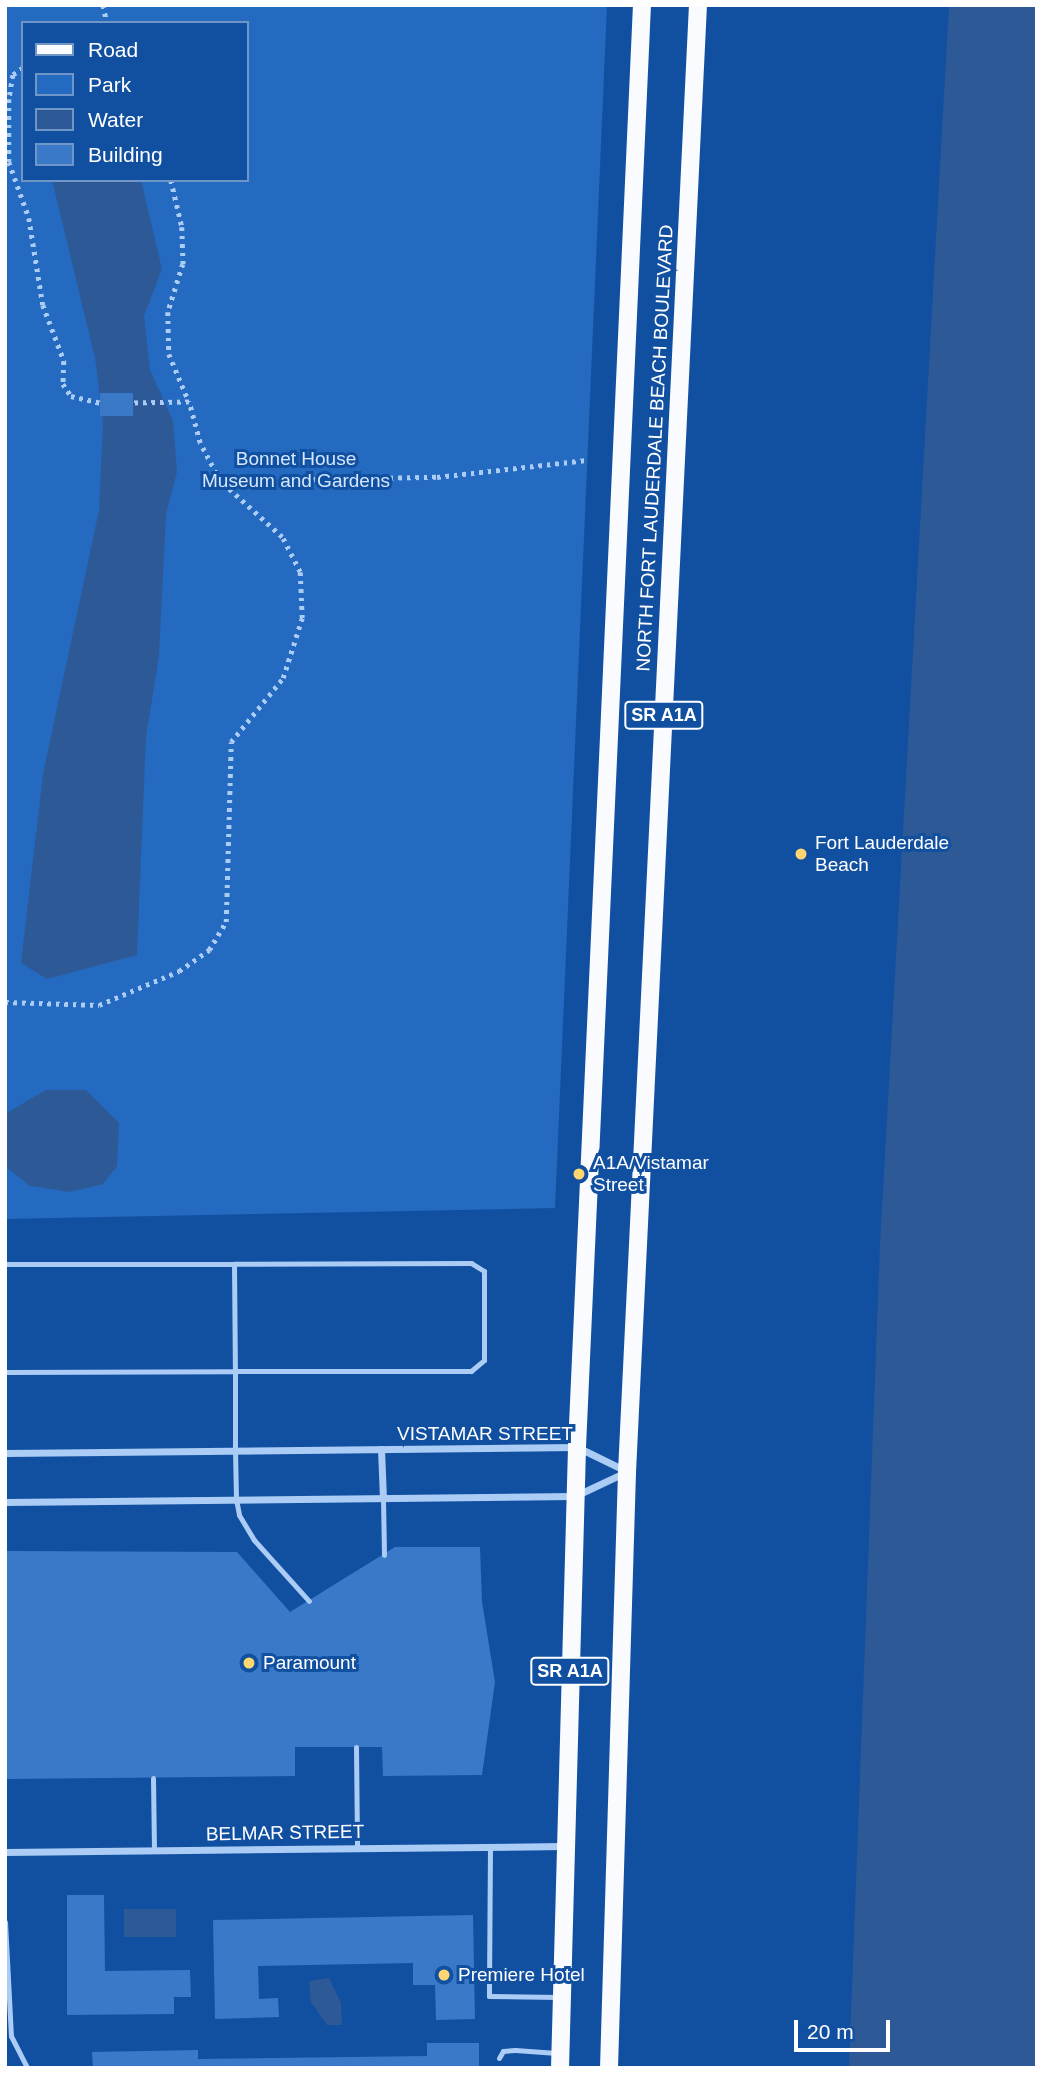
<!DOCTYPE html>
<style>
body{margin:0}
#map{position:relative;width:1042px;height:2073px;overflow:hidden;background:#1150a1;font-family:Arial,sans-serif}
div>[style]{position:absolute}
.green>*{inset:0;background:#246ac0}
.water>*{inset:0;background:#2d5a96;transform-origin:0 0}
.building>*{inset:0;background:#3a79c8;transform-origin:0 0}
.path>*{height:4.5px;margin-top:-2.25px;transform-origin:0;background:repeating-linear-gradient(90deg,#abccf5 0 3.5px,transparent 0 8.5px)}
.service>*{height:5px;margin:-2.5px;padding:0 2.5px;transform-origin:2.5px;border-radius:2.5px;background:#abccf5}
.minor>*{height:7px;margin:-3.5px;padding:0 3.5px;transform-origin:3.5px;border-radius:3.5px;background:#abccf5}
.primary>*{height:18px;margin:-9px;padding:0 9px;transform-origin:9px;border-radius:9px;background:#f9fbff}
.dots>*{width:19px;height:19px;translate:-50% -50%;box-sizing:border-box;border:4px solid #1150a1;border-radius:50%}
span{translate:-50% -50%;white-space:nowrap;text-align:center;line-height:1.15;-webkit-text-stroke:6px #1150a1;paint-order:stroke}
.shield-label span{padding:2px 5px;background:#1150a1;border:2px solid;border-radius:5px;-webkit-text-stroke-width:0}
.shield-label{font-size:18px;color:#fff;font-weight:700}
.street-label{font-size:19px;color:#fff}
.park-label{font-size:19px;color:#d4e7fe}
.poi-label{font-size:19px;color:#fff}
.left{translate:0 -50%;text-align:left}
.frame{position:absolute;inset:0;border:7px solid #fff;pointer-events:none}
.legend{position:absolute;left:21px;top:21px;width:228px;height:161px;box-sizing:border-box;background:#1150a1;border:2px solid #7096c7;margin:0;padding:9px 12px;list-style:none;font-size:21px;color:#fff}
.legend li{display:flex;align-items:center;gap:14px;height:35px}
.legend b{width:35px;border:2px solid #7096c7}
.scale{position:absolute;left:794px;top:2020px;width:96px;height:32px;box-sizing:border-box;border:4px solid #fff;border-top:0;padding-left:9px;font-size:21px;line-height:24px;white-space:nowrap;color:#fff;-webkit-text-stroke:5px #1150a1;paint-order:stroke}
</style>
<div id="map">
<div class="green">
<i style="clip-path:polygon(evenodd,5px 5px,607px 5px,555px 1208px,5px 1219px,5px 5px,23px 23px,247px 23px,247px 180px,23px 180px,23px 23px)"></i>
</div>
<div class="water">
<i style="clip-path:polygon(949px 5px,1037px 5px,1037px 2068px,849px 2068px,880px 1245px)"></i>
<i style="clip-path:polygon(52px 180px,141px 180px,162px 269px,144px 316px,150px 370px,173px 421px,177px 472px,166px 514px,159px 656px,146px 737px,137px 955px,47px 979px,21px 963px,43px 774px,99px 510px,103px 423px,95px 358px)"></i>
<i style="clip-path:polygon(46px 1090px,86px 1090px,119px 1123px,117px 1166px,103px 1184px,70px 1192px,30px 1186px,5px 1166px,5px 1114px)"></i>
<i style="left:124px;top:1909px;width:52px;height:28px"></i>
<i style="clip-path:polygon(329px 1978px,341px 2003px,342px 2025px,327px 2025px,311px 2002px,309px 1981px)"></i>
</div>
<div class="building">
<i style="left:100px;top:393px;width:33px;height:23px"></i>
<i style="clip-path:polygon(395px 1547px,480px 1547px,482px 1602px,495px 1682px,482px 1775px,383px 1776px,382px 1747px,295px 1747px,295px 1776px,5px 1779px,5px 1551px,237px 1552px,290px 1612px)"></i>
<i style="clip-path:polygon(67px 1895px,104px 1895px,105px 1971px,190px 1970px,191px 1997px,174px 1997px,174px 2014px,67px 2015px)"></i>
<i style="clip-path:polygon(473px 1915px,475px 2019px,436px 2020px,435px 1985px,413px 1985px,413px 1963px,258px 1966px,259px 1999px,278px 1998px,279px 2017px,215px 2019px,213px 1920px)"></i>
<i style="clip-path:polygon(427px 2043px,479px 2043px,479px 2068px,93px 2068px,92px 2052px,198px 2050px,198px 2059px,427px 2056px)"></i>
</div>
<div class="path">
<i style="left:103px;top:5px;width:18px;rotate:77deg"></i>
<i style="left:23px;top:68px;width:12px;rotate:145deg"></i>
<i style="left:13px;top:75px;width:24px;rotate:99deg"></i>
<i style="left:9px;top:99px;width:63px;rotate:90deg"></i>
<i style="left:9px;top:162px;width:59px;rotate:70.3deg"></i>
<i style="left:29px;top:218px;width:88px;rotate:80.9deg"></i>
<i style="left:43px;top:305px;width:60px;rotate:69.4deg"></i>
<i style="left:64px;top:361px;width:23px;rotate:92deg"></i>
<i style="left:63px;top:384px;width:14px;rotate:56deg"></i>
<i style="left:71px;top:396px;width:31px;rotate:13deg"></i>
<i style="left:171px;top:180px;width:48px;rotate:76.8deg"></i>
<i style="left:182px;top:227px;width:37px;rotate:88deg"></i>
<i style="left:183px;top:264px;width:50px;rotate:107.4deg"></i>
<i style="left:168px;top:312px;width:42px;rotate:88.6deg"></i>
<i style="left:169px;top:354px;width:52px;rotate:67.4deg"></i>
<i style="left:220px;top:481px;width:217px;rotate:-1.1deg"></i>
<i style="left:437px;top:477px;width:151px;rotate:-6.5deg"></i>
<i style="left:5px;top:1002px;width:94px;rotate:1.8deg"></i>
<i style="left:99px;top:1005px;width:87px;rotate:-23deg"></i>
<i style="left:179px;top:971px;width:37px;rotate:-35deg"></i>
<i style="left:209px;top:950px;width:33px;rotate:-59deg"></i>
<i style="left:226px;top:922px;width:180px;rotate:-88.4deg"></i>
<i style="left:231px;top:742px;width:82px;rotate:-50.9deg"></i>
<i style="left:283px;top:678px;width:63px;rotate:-72.4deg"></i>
<i style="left:302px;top:618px;width:46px;rotate:-92.5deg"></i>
<i style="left:300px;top:572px;width:39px;rotate:-117deg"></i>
<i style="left:282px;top:537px;width:84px;rotate:-137.9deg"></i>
<i style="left:220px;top:481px;width:43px;rotate:-117.8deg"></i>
<i style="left:200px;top:443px;width:42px;rotate:-105deg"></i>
<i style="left:189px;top:402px;width:57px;rotate:179deg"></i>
</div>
<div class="service">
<i style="left:5px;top:1264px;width:229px"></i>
<i style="left:5px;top:1372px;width:230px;rotate:-0.2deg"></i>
<i style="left:235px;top:1371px;width:236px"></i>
<i style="left:471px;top:1371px;width:17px;rotate:-40deg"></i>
<i style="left:484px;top:1360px;width:89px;rotate:-90deg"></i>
<i style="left:484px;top:1271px;width:15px;rotate:-148deg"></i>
<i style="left:471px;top:1263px;width:237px;rotate:179.8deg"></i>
<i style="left:234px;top:1264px;width:107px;rotate:89.5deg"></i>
<i style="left:235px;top:1371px;width:79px;rotate:90deg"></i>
<i style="left:235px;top:1450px;width:49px;rotate:88.8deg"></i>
<i style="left:236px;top:1499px;width:16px;rotate:79deg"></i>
<i style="left:239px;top:1515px;width:29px;rotate:59deg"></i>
<i style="left:254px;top:1540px;width:82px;rotate:48deg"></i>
<i style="left:383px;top:1498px;width:57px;rotate:89deg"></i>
<i style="left:356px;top:1747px;width:101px;rotate:89.4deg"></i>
<i style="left:153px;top:1778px;width:72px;rotate:89.2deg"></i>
<i style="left:490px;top:1846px;width:150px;rotate:90.4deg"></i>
<i style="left:489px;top:1996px;width:69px;rotate:0.8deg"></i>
<i style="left:5px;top:1922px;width:114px;rotate:87deg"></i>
<i style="left:11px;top:2036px;width:36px;rotate:63deg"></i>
<i style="left:499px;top:2058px;width:8px;rotate:-60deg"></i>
<i style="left:503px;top:2051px;width:12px;rotate:-5deg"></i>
<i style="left:515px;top:2050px;width:42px;rotate:4.1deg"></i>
</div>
<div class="minor">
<i style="left:381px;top:1449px;width:49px;rotate:87.7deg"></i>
<i style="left:5px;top:1453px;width:572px;rotate:-0.6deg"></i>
<i style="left:577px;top:1447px;width:55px;rotate:26.1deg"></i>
<i style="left:5px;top:1502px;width:570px;rotate:-0.6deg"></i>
<i style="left:575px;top:1496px;width:56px;rotate:-25.2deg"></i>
<i style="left:5px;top:1852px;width:559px;rotate:-0.61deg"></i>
</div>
<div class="primary">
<i style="left:560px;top:2068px;width:621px;rotate:-88.43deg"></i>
<i style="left:577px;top:1447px;width:1443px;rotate:-87.42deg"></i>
<i style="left:609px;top:2068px;width:596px;rotate:-88.27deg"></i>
<i style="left:627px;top:1472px;width:1469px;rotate:-87.23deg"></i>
</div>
<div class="dots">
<i style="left:801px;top:854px;background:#ffd66f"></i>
<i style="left:579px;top:1174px;background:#ffd66f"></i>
<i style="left:249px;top:1663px;background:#ffd66f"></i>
<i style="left:444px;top:1975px;background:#ffd66f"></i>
</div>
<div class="shield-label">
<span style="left:664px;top:715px">SR A1A</span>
<span style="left:570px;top:1671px">SR A1A</span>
</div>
<div class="street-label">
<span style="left:655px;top:448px;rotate:-87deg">NORTH FORT LAUDERDALE BEACH BOULEVARD</span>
<span style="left:485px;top:1434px">VISTAMAR STREET</span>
<span style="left:285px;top:1833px;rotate:-1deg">BELMAR STREET</span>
</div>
<div class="park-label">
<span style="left:296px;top:470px">Bonnet House<br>Museum and Gardens</span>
</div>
<div class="poi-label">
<span class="left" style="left:815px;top:854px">Fort Lauderdale<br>Beach</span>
<span class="left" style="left:593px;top:1174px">A1A/Vistamar<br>Street</span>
<span class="left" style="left:263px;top:1663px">Paramount</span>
<span class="left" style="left:458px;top:1975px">Premiere Hotel</span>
</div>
<div class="frame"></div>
<ul class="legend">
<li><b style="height:9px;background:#f9fbff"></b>Road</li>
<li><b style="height:19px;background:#246ac0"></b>Park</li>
<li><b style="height:19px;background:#2d5a96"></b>Water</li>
<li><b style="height:19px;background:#3a79c8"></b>Building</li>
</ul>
<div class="scale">20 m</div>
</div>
